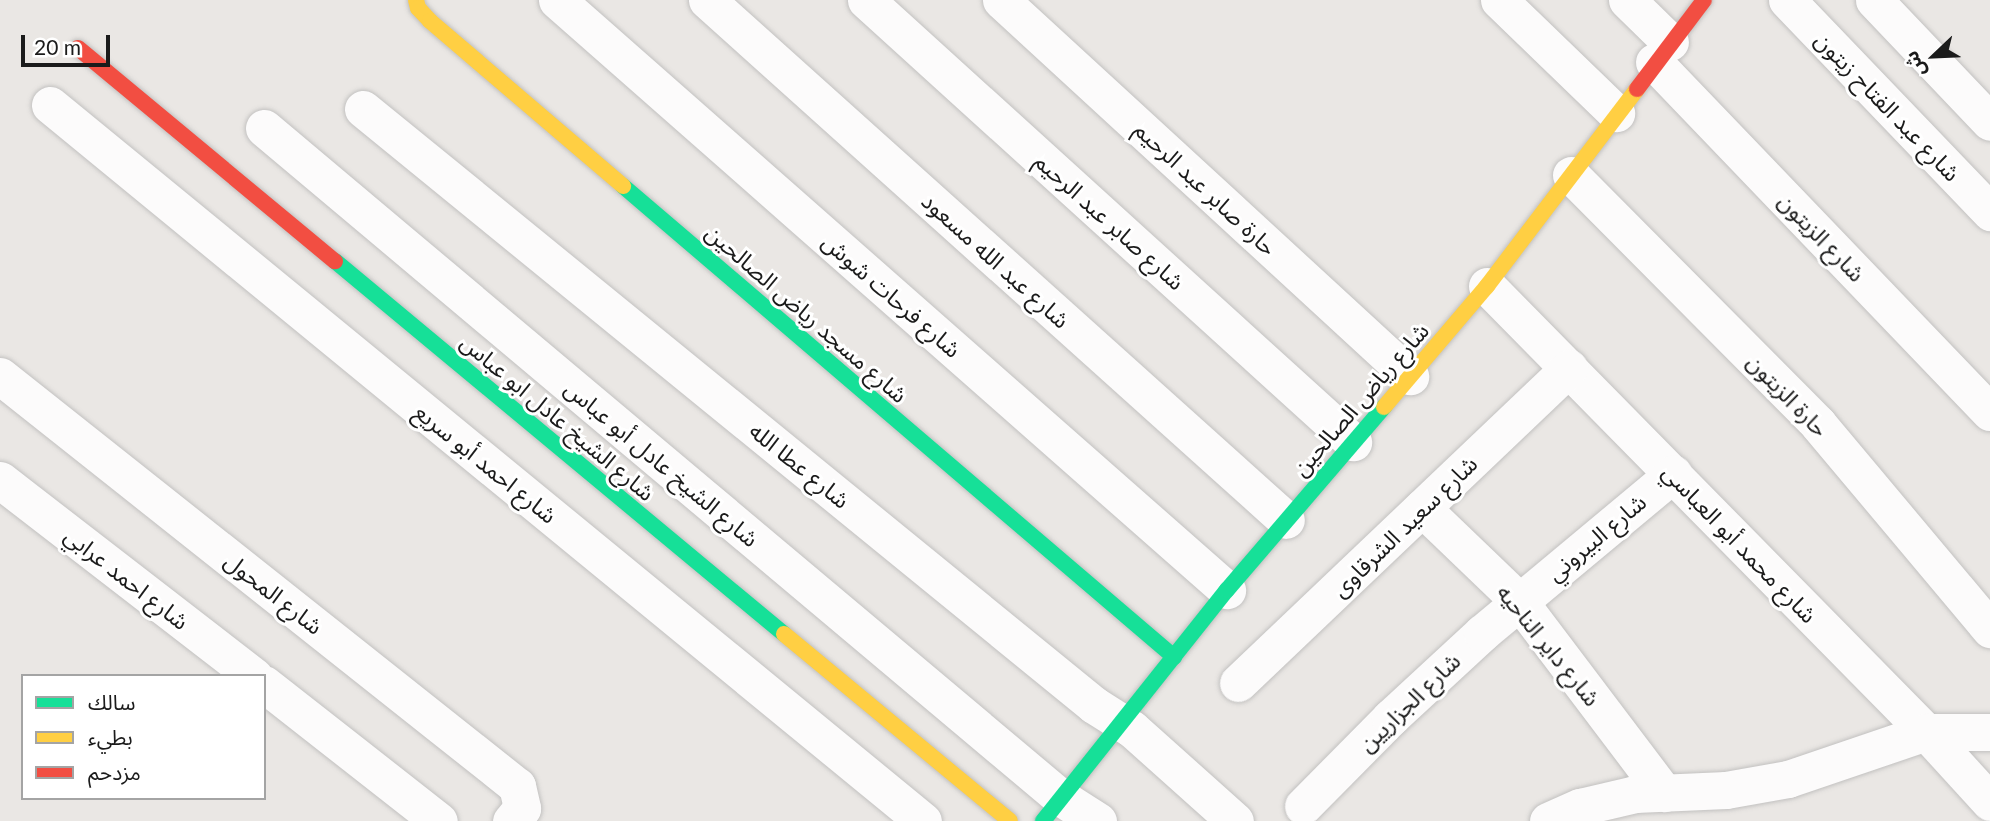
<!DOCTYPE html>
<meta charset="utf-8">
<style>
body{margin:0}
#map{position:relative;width:1990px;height:821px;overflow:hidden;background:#eae7e4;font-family:Lato,"Noto Sans Arabic",sans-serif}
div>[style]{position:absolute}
.roads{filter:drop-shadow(0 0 2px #c2c1c0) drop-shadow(0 0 2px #c2c1c0)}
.street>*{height:37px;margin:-18.5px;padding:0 18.5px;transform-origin:18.5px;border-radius:18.5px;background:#fcfbfb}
.fast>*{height:16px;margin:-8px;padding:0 8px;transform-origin:8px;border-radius:8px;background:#16e098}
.slow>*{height:16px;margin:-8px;padding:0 8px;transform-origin:8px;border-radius:8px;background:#ffcf43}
.jam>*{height:16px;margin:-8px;padding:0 8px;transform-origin:8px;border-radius:8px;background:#f24e42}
span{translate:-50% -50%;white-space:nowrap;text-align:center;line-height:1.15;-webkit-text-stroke:6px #fff;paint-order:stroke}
.street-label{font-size:23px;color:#1b1b1b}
.legend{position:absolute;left:21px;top:674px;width:245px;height:126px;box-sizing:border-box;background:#fff;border:2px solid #a4a4a4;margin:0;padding:9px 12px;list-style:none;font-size:21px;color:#1b1b1b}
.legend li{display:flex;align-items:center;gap:14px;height:35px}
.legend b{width:35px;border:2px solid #a4a4a4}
.north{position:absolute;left:1899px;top:21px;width:70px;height:70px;-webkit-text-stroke:5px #fff;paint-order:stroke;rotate:247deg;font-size:19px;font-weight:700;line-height:28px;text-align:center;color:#1b1b1b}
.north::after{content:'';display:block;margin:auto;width:24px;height:32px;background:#1b1b1b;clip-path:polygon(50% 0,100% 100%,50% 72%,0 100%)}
.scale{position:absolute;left:21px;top:35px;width:89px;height:32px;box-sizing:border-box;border:4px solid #1b1b1b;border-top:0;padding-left:9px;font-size:21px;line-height:24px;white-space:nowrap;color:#1b1b1b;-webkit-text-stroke:5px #fff;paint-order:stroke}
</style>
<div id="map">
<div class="roads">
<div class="street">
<i style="left:557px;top:0;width:893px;rotate:41.37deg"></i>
<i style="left:707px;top:0;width:778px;rotate:41.93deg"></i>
<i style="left:866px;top:0;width:658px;rotate:42.23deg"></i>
<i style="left:1001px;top:0;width:556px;rotate:42.59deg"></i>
<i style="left:1499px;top:0;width:163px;rotate:44deg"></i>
<i style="left:1627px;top:0;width:60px;rotate:44.3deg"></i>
<i style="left:1787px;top:0;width:294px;rotate:46.2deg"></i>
<i style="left:1874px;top:0;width:168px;rotate:46.4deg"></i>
<i style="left:1654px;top:62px;width:485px;rotate:46.2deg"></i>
<i style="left:50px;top:105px;width:1129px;rotate:39.36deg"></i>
<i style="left:363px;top:109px;width:943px;rotate:39.19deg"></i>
<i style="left:1094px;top:705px;width:45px;rotate:32.3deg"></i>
<i style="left:1132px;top:729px;width:138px;rotate:41.8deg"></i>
<i style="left:264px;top:128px;width:1040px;rotate:40.05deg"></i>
<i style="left:1060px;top:797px;width:45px;rotate:32.3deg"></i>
<i style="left:1571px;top:175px;width:351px;rotate:45.2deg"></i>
<i style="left:1818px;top:424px;width:268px;rotate:50deg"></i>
<i style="left:1487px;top:286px;width:626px;rotate:45.45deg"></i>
<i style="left:1926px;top:732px;width:95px;rotate:47.6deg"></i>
<i style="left:0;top:376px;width:660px;rotate:38.42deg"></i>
<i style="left:517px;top:786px;width:23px;rotate:77deg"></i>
<i style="left:522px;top:808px;width:17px;rotate:130deg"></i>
<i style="left:0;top:480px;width:321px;rotate:37.7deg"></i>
<i style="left:1422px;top:508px;width:134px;rotate:43.8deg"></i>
<i style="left:1519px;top:601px;width:241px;rotate:52.9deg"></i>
<i style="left:1238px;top:683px;width:457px;rotate:-43.6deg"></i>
<i style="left:264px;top:684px;width:222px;rotate:38.1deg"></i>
<i style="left:1303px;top:806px;width:124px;rotate:-45.3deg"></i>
<i style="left:1390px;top:718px;width:125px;rotate:-42.7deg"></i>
<i style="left:1482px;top:633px;width:249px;rotate:-39.8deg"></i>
<i style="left:1548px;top:821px;width:35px;rotate:-24deg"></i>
<i style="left:1580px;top:807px;width:57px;rotate:-13.3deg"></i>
<i style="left:1635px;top:794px;width:91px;rotate:-2.5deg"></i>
<i style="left:1726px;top:790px;width:63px;rotate:-10.1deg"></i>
<i style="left:1788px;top:779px;width:146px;rotate:-18.8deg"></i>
<i style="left:1926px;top:732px;width:64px"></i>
</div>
<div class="fast">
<i style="left:623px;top:186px;width:725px;rotate:40.52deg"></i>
<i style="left:335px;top:261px;width:584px;rotate:39.72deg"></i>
<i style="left:1043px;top:821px;width:295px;rotate:-51.5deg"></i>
<i style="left:1227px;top:590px;width:241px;rotate:-49.4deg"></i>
</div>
<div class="slow">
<i style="left:416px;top:0;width:8px;rotate:76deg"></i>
<i style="left:418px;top:8px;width:18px;rotate:47deg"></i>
<i style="left:430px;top:21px;width:254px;rotate:40.5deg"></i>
<i style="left:1384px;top:407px;width:159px;rotate:-49.6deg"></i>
<i style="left:1487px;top:286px;width:248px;rotate:-52.7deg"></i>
<i style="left:784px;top:634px;width:293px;rotate:39.6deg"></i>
</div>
<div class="jam">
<i style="left:78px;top:48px;width:334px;rotate:39.7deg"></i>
<i style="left:1637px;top:89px;width:111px;rotate:-53deg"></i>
</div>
</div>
<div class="street-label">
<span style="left:1888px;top:106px;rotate:46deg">شارع عبد الفتاح زيتون</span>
<span style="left:1206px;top:188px;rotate:43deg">حارة صابر عبد الرحيم</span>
<span style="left:1110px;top:221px;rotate:42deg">شارع صابر عبد الرحيم</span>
<span style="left:1822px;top:237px;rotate:46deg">شارع الزيتون</span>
<span style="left:996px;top:260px;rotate:42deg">شارع عبد الله مسعود</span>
<span style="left:892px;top:295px;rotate:41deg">شارع فرحات شوش</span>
<span style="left:807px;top:313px;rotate:41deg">شارع مسجد رياض الصالحين</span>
<span style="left:1788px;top:395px;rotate:46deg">حارة الزيتون</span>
<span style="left:1360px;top:399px;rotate:-49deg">شارع رياض الصالحين</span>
<span style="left:558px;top:417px;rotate:40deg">شارع الشيخ عادل ابو عباس</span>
<span style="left:486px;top:463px;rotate:39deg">شارع احمد أبو سريع</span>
<span style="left:662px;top:463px;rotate:40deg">شارع الشيخ عادل أبو عباس</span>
<span style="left:800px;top:465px;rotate:39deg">شارع عطا الله</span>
<span style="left:1404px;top:526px;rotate:-44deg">شارع سعيد الشرقاوى</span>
<span style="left:1596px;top:537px;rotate:-40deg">شارع البيروني</span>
<span style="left:1740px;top:543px;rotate:46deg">شارع محمد أبو العباسي</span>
<span style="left:127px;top:578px;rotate:38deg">شارع احمد عرابي</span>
<span style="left:274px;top:593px;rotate:38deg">شارع المحول</span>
<span style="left:1549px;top:645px;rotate:51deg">شارع داير الناحيه</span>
<span style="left:1409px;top:702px;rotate:-44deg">شارع الجزاريين</span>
</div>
<ul class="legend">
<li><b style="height:9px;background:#16e098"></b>سالك</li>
<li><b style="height:9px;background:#ffcf43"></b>بطيء</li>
<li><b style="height:9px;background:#f24e42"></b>مزدحم</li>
</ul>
<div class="north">ش</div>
<div class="scale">20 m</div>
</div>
